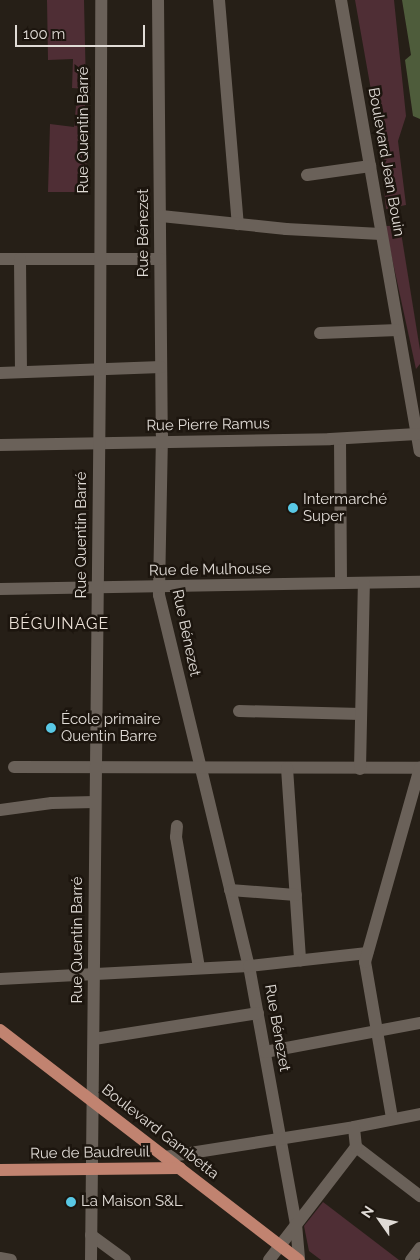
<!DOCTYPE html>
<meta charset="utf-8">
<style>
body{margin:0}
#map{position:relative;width:420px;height:1260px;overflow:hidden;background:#261f17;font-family:Raleway,sans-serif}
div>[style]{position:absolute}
.green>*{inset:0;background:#4f2e35}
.water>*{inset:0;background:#4e5c3b}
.minor>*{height:12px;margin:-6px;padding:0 6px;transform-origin:6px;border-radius:6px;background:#6a6159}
.major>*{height:12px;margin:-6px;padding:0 6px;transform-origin:6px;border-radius:6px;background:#c18370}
.dots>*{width:14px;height:14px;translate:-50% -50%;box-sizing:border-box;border:2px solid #1c150e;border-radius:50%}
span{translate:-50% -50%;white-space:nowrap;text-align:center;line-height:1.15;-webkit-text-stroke:5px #1c150e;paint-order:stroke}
.street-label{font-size:15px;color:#e0dbd6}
.poi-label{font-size:15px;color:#e0dbd6}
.left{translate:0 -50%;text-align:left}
.neighbourhood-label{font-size:16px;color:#ebe1d7;letter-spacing:1px}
.north{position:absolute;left:355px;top:1195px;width:50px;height:50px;-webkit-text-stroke:4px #1c150e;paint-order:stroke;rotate:303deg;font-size:14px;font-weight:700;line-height:20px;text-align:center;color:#e0dbd6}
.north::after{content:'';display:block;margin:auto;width:18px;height:22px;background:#e0dbd6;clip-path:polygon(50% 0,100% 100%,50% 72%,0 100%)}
.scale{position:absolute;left:15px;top:25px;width:130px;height:22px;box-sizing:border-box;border:2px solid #e0dbd6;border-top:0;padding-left:6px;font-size:15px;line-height:18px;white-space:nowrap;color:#e0dbd6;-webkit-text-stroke:4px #1c150e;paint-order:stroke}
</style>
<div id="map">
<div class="green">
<i style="clip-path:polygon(47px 0,84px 0,86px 89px,72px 88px,73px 59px,48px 60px)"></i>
<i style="clip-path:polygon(355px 0,394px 0,406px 116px,398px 141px,406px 205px,386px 209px,379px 135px)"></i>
<i style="clip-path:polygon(85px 104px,87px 192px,48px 192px,50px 124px,74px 127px,76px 106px)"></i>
<i style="clip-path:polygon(385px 226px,400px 226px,420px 350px,420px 364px,416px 369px)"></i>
<i style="clip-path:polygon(323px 1202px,399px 1260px,321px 1260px,309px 1251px,304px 1226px)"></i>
</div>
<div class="water">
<i style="clip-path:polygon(402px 0,420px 0,420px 119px,413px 116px,405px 60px,411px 55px)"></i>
</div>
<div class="minor">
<i style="left:158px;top:0;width:435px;rotate:89.5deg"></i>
<i style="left:162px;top:435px;width:160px;rotate:91.1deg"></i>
<i style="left:159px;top:595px;width:382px;rotate:76.4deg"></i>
<i style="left:249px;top:966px;width:262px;rotate:79.7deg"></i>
<i style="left:296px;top:1224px;width:36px;rotate:85deg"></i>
<i style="left:219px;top:0;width:225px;rotate:85.2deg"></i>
<i style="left:341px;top:0;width:458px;rotate:80.1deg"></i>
<i style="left:307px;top:175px;width:64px;rotate:-8.1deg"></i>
<i style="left:161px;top:216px;width:126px;rotate:5.9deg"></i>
<i style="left:286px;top:229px;width:95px;rotate:3deg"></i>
<i style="left:0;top:259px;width:160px"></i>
<i style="left:20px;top:259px;width:113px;rotate:89.5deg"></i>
<i style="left:320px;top:333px;width:78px;rotate:-2.2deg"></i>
<i style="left:0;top:373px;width:161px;rotate:-2.1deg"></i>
<i style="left:340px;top:439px;width:144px;rotate:89.6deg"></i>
<i style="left:0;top:445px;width:330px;rotate:-1deg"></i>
<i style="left:330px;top:439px;width:87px;rotate:-3.3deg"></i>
<i style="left:0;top:589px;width:420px;rotate:-1deg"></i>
<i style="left:239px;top:711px;width:122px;rotate:1.4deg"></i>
<i style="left:14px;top:767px;width:406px;rotate:0.1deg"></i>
<i style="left:287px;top:768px;width:193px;rotate:86.1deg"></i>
<i style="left:360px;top:769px;width:186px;rotate:-88.8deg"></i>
<i style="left:0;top:810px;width:52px;rotate:-7.7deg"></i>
<i style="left:52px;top:803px;width:43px;rotate:-1.3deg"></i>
<i style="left:177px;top:826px;width:11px;rotate:95deg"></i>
<i style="left:176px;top:837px;width:133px;rotate:80deg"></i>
<i style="left:230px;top:890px;width:66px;rotate:4.3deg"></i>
<i style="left:0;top:979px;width:249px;rotate:-3deg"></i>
<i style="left:249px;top:966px;width:119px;rotate:-6.3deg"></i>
<i style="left:94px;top:1039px;width:166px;rotate:-9deg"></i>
<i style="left:265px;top:1052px;width:158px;rotate:-10.6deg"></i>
<i style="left:392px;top:1118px;width:158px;rotate:-99.8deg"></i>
<i style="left:365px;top:962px;width:202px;rotate:-74.2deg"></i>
<i style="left:356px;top:1147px;width:81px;rotate:37.4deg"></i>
<i style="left:165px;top:1157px;width:191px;rotate:-9deg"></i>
<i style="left:354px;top:1127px;width:67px;rotate:-11.1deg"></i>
<i style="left:91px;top:1235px;width:42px;rotate:36.3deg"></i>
<i style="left:0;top:1258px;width:11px;rotate:10deg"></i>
<i style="left:91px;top:1260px;width:890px;rotate:-89.42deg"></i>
<i style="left:100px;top:370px;width:370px;rotate:-89.8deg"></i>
<i style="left:269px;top:1260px;width:143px;rotate:-52.4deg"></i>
<i style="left:356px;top:1147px;width:20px;rotate:-96deg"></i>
<i style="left:411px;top:1260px;width:15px;rotate:-53deg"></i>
</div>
<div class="major">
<i style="left:0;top:1030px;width:377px;rotate:37.6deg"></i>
<i style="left:0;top:1170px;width:180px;rotate:-0.6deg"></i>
</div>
<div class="dots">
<i style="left:293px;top:508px;background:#59c8e5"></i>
<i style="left:51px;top:728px;background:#59c8e5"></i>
<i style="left:71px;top:1202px;background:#59c8e5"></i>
</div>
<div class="street-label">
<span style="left:84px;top:130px;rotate:-90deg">Rue Quentin Barré</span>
<span style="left:386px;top:162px;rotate:80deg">Boulevard Jean Bouin</span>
<span style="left:144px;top:233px;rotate:-90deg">Rue Bénezet</span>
<span style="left:208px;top:425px;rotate:-1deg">Rue Pierre Ramus</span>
<span style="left:82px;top:535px;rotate:-90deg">Rue Quentin Barré</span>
<span style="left:210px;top:570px;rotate:-1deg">Rue de Mulhouse</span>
<span style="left:186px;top:633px;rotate:78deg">Rue Bénezet</span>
<span style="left:78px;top:940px;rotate:-90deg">Rue Quentin Barré</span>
<span style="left:277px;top:1028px;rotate:80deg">Rue Bénezet</span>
<span style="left:160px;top:1132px;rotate:38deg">Boulevard Gambetta</span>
<span style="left:90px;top:1153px;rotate:-1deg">Rue de Baudreuil</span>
</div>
<div class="poi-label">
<span class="left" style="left:303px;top:508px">Intermarché<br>Super</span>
<span class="left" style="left:61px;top:728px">École primaire<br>Quentin Barre</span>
<span class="left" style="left:81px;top:1202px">La Maison S&amp;L</span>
</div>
<div class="neighbourhood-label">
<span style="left:59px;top:624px">BÉGUINAGE</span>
</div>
<div class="north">N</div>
<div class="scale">100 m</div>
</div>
